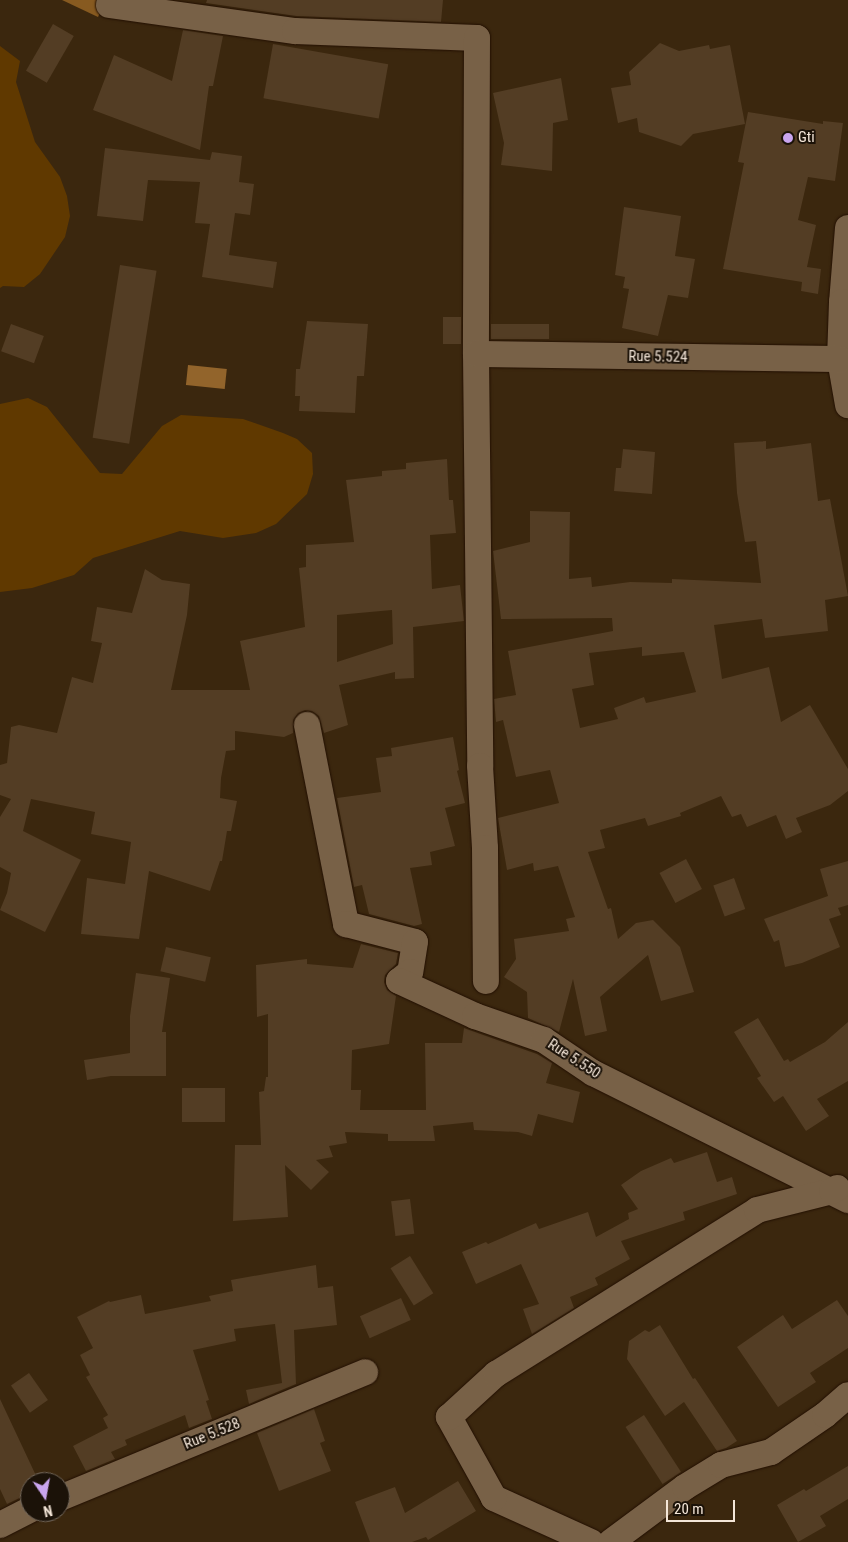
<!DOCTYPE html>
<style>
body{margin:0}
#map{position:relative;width:848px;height:1542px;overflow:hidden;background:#3b270e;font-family:"Roboto Condensed",sans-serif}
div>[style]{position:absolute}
.green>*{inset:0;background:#603900}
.forest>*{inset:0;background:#875a20}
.water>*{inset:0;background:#92642b;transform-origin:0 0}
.building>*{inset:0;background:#533d24;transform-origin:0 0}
.roads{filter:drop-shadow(0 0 1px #220f00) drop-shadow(0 0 1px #220f00)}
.street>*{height:26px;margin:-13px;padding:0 13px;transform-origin:13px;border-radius:13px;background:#786147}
.dots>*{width:14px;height:14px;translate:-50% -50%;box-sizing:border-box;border:2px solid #1b1208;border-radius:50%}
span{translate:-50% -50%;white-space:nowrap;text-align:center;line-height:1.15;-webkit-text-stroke:4px #1b1208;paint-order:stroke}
.poi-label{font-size:15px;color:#f4e6d8}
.left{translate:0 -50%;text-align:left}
.street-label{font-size:15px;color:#f4e6d8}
.north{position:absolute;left:20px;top:1472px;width:50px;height:50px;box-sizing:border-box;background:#1b1208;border:1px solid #72675b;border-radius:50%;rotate:168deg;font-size:14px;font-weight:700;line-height:20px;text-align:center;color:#f4e6d8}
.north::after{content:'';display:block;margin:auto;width:18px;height:22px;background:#c9a5ee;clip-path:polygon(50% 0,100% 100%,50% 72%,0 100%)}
.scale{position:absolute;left:666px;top:1500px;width:69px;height:22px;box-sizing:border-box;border:2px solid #f4e6d8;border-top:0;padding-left:6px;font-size:15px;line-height:18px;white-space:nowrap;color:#f4e6d8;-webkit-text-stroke:4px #1b1208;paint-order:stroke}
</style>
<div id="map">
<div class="green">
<i style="clip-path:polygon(0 46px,20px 61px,16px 82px,35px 142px,60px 177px,67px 196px,70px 216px,65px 237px,40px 274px,24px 287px,3px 286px,0 288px)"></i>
<i style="clip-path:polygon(28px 398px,47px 407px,100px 473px,122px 474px,162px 426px,181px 415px,243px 419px,283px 433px,297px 439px,312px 453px,313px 474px,307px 494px,276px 524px,256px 533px,223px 538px,180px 531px,93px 558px,74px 575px,32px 588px,0 592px,0 404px)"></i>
</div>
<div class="forest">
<i style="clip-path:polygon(62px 0,107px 0,98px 17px)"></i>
</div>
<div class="water">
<i style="left:188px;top:365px;width:39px;height:20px;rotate:6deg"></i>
</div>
<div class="building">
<i style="clip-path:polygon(207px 0,443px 0,441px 22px,296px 16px,206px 3px)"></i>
<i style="left:53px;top:24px;width:24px;height:54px;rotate:30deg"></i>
<i style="clip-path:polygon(183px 30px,223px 36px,213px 86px,209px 86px,200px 150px,93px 110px,114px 55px,172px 81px)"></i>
<i style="clip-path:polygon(660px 43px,679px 51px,709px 45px,710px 49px,730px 45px,745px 124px,693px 134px,681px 146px,639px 132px,637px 118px,618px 123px,611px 88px,631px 85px,629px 72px)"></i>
<i style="left:273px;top:44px;width:117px;height:55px;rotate:10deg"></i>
<i style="clip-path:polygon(561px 78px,568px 120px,553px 123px,552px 171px,501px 165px,504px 143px,493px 93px)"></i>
<i style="clip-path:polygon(748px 112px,823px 124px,823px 121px,843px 123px,835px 181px,808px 177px,798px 220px,816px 225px,807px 267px,821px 269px,818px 294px,801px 291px,802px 282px,723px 269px,744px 163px,738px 162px)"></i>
<i style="clip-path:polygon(105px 148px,210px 160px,212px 152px,242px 156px,239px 182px,254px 184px,250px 215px,235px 213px,229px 255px,277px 262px,273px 288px,202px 277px,210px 224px,195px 223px,200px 182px,148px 180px,143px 221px,97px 216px)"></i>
<i style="clip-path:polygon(624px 207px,681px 216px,675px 256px,695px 259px,688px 298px,668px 295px,658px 336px,622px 328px,629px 289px,623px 288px,625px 277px,615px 275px)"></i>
<i style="left:120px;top:265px;width:37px;height:175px;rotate:9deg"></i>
<i style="left:443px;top:317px;width:18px;height:27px"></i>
<i style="clip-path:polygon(307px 321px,368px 324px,364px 376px,357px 376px,355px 413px,299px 411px,300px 396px,295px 396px,296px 369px,300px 369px)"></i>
<i style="left:11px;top:324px;width:35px;height:29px;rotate:20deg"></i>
<i style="left:491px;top:324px;width:58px;height:15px"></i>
<i style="clip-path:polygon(evenodd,766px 441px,766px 449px,811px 443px,818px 501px,830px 499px,848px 596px,825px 600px,828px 631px,765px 638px,762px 619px,714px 625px,722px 679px,769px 667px,781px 722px,810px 705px,848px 769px,848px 791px,830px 805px,796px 818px,802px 832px,786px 839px,776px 815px,747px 827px,741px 814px,732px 817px,721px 796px,680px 813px,681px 816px,648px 826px,645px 818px,600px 830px,605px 848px,588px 852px,608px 909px,611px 908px,618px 939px,636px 923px,653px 920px,680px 947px,694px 992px,661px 1001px,648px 955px,600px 997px,607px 1031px,585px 1036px,573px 979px,559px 1032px,528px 1018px,527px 992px,504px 977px,516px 959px,514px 939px,569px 931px,566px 919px,575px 917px,558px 866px,534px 871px,533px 863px,507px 870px,498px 818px,559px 803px,550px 770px,516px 777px,503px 720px,496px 722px,494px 699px,516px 695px,508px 651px,613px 631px,612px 618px,501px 619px,493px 551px,530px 542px,530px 511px,570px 512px,569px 579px,591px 577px,592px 587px,630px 582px,672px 583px,672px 579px,761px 583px,756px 541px,745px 542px,737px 493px,734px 443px,766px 441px,642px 647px,642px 656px,684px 652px,696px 692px,646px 703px,644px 697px,614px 708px,618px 719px,580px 728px,572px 689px,594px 685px,589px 653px,642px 647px)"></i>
<i style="clip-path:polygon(623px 449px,655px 452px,652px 494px,614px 491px,616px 468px,621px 468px)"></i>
<i style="clip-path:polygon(evenodd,447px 459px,449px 500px,453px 500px,456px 533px,430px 535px,432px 589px,460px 585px,464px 621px,413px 627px,414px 678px,395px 679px,395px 672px,339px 685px,348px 725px,324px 733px,319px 716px,312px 711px,305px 710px,298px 713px,293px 720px,293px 733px,284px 737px,235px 731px,235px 750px,226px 751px,221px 778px,220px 798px,237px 801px,231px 831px,227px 831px,222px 861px,220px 861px,210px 891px,149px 871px,139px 939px,81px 934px,87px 878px,125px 884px,131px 842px,91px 834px,95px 812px,31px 799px,23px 831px,81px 860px,45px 932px,0 910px,7px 893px,11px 873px,0 867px,0 817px,11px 799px,0 795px,0 765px,7px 763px,11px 727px,19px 725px,57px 733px,72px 677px,93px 683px,102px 643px,91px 641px,97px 607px,132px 613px,145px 569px,162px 580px,190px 584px,187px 615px,171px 690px,250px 690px,240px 641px,305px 627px,299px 568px,306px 567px,306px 545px,354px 542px,346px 480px,382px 476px,382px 471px,406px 469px,406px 463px,447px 459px,392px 610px,393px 644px,337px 662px,337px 615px,392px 610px)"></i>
<i style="clip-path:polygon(453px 737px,459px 770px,457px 771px,465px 803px,445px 808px,455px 846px,430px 852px,432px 865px,410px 868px,422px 924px,414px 926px,369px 914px,362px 885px,354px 887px,337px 798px,381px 792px,376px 758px,392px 756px,391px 748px)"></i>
<i style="left:686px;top:859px;width:34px;height:30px;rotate:62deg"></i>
<i style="clip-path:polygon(848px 861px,848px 905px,838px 908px,841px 915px,829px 919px,840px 947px,802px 963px,785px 967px,779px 940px,774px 942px,764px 919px,828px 896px,820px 869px)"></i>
<i style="left:734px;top:878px;width:33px;height:22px;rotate:70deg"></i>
<i style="clip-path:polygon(361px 944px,398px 953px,396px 964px,385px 975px,384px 982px,387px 990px,396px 996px,389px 1044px,352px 1050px,351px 1090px,361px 1090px,360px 1110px,426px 1110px,425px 1043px,462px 1043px,464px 1028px,537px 1054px,552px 1063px,546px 1083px,580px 1092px,573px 1123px,538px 1114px,532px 1136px,518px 1132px,474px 1130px,473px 1122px,433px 1126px,435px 1141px,388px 1141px,388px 1134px,345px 1132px,347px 1143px,329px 1146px,333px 1157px,316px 1160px,329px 1172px,311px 1190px,285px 1165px,288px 1217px,233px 1221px,235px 1145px,261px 1145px,259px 1092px,264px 1091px,266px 1077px,268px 1077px,268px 1014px,257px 1017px,256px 965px,307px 959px,307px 964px,353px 968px)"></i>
<i style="left:166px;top:947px;width:46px;height:25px;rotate:13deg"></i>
<i style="clip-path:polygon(136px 973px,170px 978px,162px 1032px,166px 1032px,166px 1076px,111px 1076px,87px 1080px,84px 1060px,130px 1053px,130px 1016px)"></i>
<i style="clip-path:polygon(758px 1018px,784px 1061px,788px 1059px,790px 1062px,825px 1042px,848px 1022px,848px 1081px,817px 1099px,829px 1116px,806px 1131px,783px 1096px,774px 1102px,757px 1078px,761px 1076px,734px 1032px)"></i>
<i style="left:182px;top:1088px;width:43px;height:34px"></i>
<i style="clip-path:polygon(707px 1152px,717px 1182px,732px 1177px,737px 1194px,683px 1212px,685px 1220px,621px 1241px,630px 1259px,595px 1278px,598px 1285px,570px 1297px,574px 1308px,532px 1334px,523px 1309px,539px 1304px,521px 1264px,476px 1284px,462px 1252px,486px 1242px,488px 1244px,536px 1223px,539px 1229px,588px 1212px,596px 1237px,629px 1219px,628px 1213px,638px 1209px,621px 1185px,641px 1171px,671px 1158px,674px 1163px)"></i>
<i style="left:410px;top:1199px;width:35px;height:19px;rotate:83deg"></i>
<i style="left:410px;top:1256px;width:44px;height:23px;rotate:58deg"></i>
<i style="clip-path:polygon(316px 1265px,318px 1288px,333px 1286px,337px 1325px,294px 1330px,296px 1384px,249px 1404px,246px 1390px,282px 1383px,275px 1324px,234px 1329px,236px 1341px,193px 1350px,209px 1400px,206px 1401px,212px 1419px,189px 1428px,185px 1415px,125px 1440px,127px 1445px,111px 1452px,115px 1459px,86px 1471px,73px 1446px,108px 1428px,103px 1418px,108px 1415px,86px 1377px,90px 1375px,80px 1355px,93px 1348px,77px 1317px,109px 1301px,110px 1302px,141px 1295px,145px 1314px,211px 1301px,209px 1296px,233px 1291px,231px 1280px)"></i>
<i style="left:401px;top:1298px;width:24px;height:45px;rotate:66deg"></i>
<i style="clip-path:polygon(837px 1300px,848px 1316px,848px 1348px,810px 1373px,816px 1382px,778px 1407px,737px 1347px,783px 1315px,792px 1329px)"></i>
<i style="clip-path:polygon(660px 1325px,693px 1379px,695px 1378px,737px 1441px,726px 1448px,717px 1451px,684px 1402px,665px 1416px,627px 1359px,629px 1341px,645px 1330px,649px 1332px)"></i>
<i style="left:29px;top:1373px;width:33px;height:22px;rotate:55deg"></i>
<i style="clip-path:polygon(0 1399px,39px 1482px,30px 1482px,30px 1493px,7px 1504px,0 1489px)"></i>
<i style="clip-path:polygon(314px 1409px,325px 1441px,320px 1443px,331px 1471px,279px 1491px,257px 1433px)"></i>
<i style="left:644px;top:1415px;width:68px;height:22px;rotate:57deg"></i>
<i style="clip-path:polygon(848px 1466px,848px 1499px,820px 1516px,826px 1526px,798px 1542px,777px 1505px,804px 1489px,806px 1491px)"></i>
<i style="clip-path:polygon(458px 1481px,476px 1511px,428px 1540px,426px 1537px,412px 1542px,370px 1542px,355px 1502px,395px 1487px,405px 1513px)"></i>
</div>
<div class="roads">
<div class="street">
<i style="left:109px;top:5px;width:188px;rotate:8deg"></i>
<i style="left:295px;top:31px;width:182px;rotate:2.2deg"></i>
<i style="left:477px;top:38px;width:316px;rotate:90.2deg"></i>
<i style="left:476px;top:354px;width:412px;rotate:89.4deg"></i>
<i style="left:480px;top:766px;width:82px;rotate:86.5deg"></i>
<i style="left:485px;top:848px;width:133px;rotate:89.6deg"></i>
<i style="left:848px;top:228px;width:74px;rotate:94.6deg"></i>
<i style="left:842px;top:302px;width:57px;rotate:92deg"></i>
<i style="left:840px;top:359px;width:47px;rotate:80.1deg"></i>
<i style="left:476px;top:354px;width:364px;rotate:0.8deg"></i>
<i style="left:307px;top:725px;width:203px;rotate:78.9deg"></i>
<i style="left:346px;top:924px;width:71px;rotate:14.6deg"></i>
<i style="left:415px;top:942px;width:30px;rotate:99deg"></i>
<i style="left:410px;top:972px;width:14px;rotate:141deg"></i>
<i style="left:399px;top:981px;width:84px;rotate:24.7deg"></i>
<i style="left:475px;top:1016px;width:73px;rotate:19.2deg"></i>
<i style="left:544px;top:1040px;width:59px;rotate:34deg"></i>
<i style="left:593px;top:1073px;width:285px;rotate:26.5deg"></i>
<i style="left:60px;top:1498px;width:330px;rotate:-22.4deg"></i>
<i style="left:0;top:1525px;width:34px;rotate:-27deg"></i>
<i style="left:591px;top:1542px;width:107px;rotate:-155.6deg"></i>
<i style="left:494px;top:1498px;width:93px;rotate:-119.1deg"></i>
<i style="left:449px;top:1417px;width:64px;rotate:-42.5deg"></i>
<i style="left:496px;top:1374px;width:308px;rotate:-32.1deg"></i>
<i style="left:757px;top:1210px;width:77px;rotate:-14.2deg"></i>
<i style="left:832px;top:1191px;width:6px;rotate:-31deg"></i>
<i style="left:611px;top:1542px;width:92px;rotate:-36.6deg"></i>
<i style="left:685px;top:1487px;width:42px;rotate:-31.4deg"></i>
<i style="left:721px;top:1465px;width:52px;rotate:-14.6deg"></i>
<i style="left:771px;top:1452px;width:65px;rotate:-34.4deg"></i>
<i style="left:825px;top:1415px;width:30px;rotate:-41deg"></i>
</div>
</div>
<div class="dots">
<i style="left:788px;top:138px;background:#c9a5ee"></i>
</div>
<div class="poi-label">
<span class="left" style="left:798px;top:138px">Gti</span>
</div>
<div class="street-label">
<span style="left:658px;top:357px;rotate:1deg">Rue 5.524</span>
<span style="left:574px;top:1059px;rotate:33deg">Rue 5.550</span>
<span style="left:212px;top:1434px;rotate:-22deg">Rue 5.528</span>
</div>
<div class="north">N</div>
<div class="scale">20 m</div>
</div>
